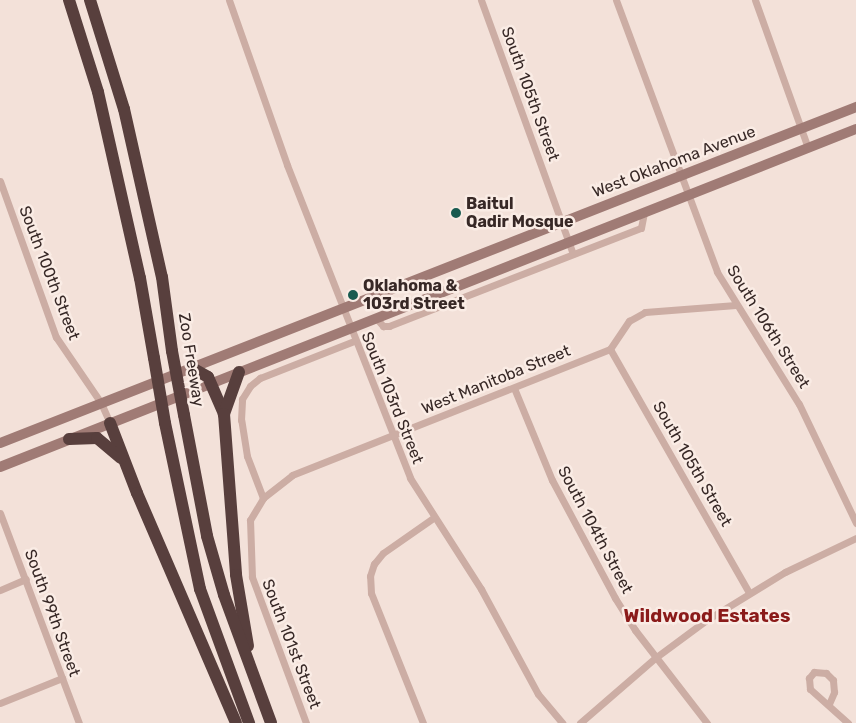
<!DOCTYPE html>
<style>
body{margin:0}
#map{position:relative;width:856px;height:723px;overflow:hidden;background:#f3e1d9;font-family:Rubik,sans-serif}
div>[style]{position:absolute}
.minor>*{height:7px;margin:-3.5px;padding:0 3.5px;transform-origin:3.5px;border-radius:3.5px;background:#ccada4}
.secondary>*{height:10px;margin:-5px;padding:0 5px;transform-origin:5px;border-radius:5px;background:#a07b75}
.motorway>*{height:12px;margin:-6px;padding:0 6px;transform-origin:6px;border-radius:6px;background:#583f3d}
.motorway-bridge>*{height:12px;margin:-6px;padding:0 6px;transform-origin:6px;border-radius:6px;background:#583f3d}
.dots>*{width:14px;height:14px;translate:-50% -50%;box-sizing:border-box;border:2px solid #faece5;border-radius:50%}
span{translate:-50% -50%;white-space:nowrap;text-align:center;line-height:1.15;-webkit-text-stroke:5px #faece5;paint-order:stroke}
.street-label{font-size:16px;color:#372826}
.poi-label{font-size:16px;color:#372826;font-weight:700}
.left{translate:0 -50%;text-align:left}
.quarter-label{font-size:19px;color:#8b1b1a;font-weight:700}
</style>
<div id="map">
<div class="minor">
<i style="left:229px;top:0;width:175px;rotate:70.6deg"></i>
<i style="left:287px;top:165px;width:336px;rotate:68.5deg"></i>
<i style="left:410px;top:478px;width:132px;rotate:57.4deg"></i>
<i style="left:481px;top:589px;width:119px;rotate:61.5deg"></i>
<i style="left:538px;top:694px;width:38px;rotate:50deg"></i>
<i style="left:481px;top:0;width:270px;rotate:70.1deg"></i>
<i style="left:616px;top:0;width:290px;rotate:69.6deg"></i>
<i style="left:717px;top:272px;width:155px;rotate:58.2deg"></i>
<i style="left:799px;top:404px;width:132px;rotate:64.4deg"></i>
<i style="left:755px;top:0;width:157px;rotate:70.3deg"></i>
<i style="left:0;top:181px;width:166px;rotate:70.3deg"></i>
<i style="left:56px;top:337px;width:80px;rotate:55.7deg"></i>
<i style="left:101px;top:403px;width:22px;rotate:66deg"></i>
<i style="left:376px;top:318px;width:11px;rotate:49deg"></i>
<i style="left:383px;top:326px;width:6px"></i>
<i style="left:389px;top:326px;width:270px;rotate:-21.3deg"></i>
<i style="left:641px;top:228px;width:16px;rotate:-79deg"></i>
<i style="left:610px;top:349px;width:281px;rotate:60.3deg"></i>
<i style="left:514px;top:388px;width:100px;rotate:67.6deg"></i>
<i style="left:552px;top:480px;width:134px;rotate:61.9deg"></i>
<i style="left:615px;top:598px;width:38px;rotate:58deg"></i>
<i style="left:635px;top:630px;width:118px;rotate:52.3deg"></i>
<i style="left:263px;top:498px;width:37px;rotate:-38deg"></i>
<i style="left:292px;top:475px;width:342px;rotate:-21.6deg"></i>
<i style="left:610px;top:349px;width:34px;rotate:-56deg"></i>
<i style="left:629px;top:321px;width:18px;rotate:-29deg"></i>
<i style="left:645px;top:312px;width:91px;rotate:-4.4deg"></i>
<i style="left:0;top:513px;width:224px;rotate:69.4deg"></i>
<i style="left:0;top:590px;width:28px;rotate:-23deg"></i>
<i style="left:0;top:703px;width:67px;rotate:-22deg"></i>
<i style="left:829px;top:704px;width:13px;rotate:-67deg"></i>
<i style="left:834px;top:692px;width:12px;rotate:-95deg"></i>
<i style="left:833px;top:680px;width:10px;rotate:-135deg"></i>
<i style="left:826px;top:673px;width:12px;rotate:-175deg"></i>
<i style="left:814px;top:672px;width:8px;rotate:130deg"></i>
<i style="left:809px;top:678px;width:11px;rotate:85deg"></i>
<i style="left:810px;top:689px;width:51px;rotate:41.8deg"></i>
<i style="left:306px;top:723px;width:156px;rotate:-110.3deg"></i>
<i style="left:252px;top:577px;width:57px;rotate:-92deg"></i>
<i style="left:250px;top:520px;width:26px;rotate:-59deg"></i>
<i style="left:263px;top:498px;width:45px;rotate:-110.9deg"></i>
<i style="left:247px;top:456px;width:36px;rotate:-99deg"></i>
<i style="left:241px;top:420px;width:21px;rotate:-87deg"></i>
<i style="left:242px;top:399px;width:15px;rotate:-58deg"></i>
<i style="left:250px;top:386px;width:13px;rotate:-39deg"></i>
<i style="left:260px;top:378px;width:101px;rotate:-21.5deg"></i>
<i style="left:423px;top:723px;width:140px;rotate:-111.8deg"></i>
<i style="left:371px;top:593px;width:17px;rotate:-93deg"></i>
<i style="left:370px;top:576px;width:13px;rotate:-72deg"></i>
<i style="left:374px;top:564px;width:14px;rotate:-51deg"></i>
<i style="left:383px;top:553px;width:61px;rotate:-35deg"></i>
<i style="left:580px;top:723px;width:99px;rotate:-40.9deg"></i>
<i style="left:655px;top:658px;width:62px;rotate:-36.5deg"></i>
<i style="left:705px;top:621px;width:94px;rotate:-31.5deg"></i>
<i style="left:785px;top:572px;width:79px;rotate:-25.6deg"></i>
</div>
<div class="secondary">
<i style="left:0;top:443px;width:920px;rotate:-21.43deg"></i>
<i style="left:0;top:467px;width:920px;rotate:-21.55deg"></i>
</div>
<div class="motorway">
<i style="left:69px;top:0;width:96px;rotate:72.5deg"></i>
<i style="left:98px;top:92px;width:191px;rotate:77.3deg"></i>
<i style="left:140px;top:278px;width:81px;rotate:80.1deg"></i>
<i style="left:90px;top:0;width:114px;rotate:72.7deg"></i>
<i style="left:124px;top:109px;width:172px;rotate:77.3deg"></i>
<i style="left:162px;top:277px;width:75px;rotate:82.3deg"></i>
<i style="left:192px;top:368px;width:18px;rotate:29deg"></i>
<i style="left:208px;top:377px;width:40px;rotate:66.6deg"></i>
<i style="left:239px;top:372px;width:45px;rotate:109.7deg"></i>
<i style="left:224px;top:414px;width:161px;rotate:85.7deg"></i>
<i style="left:236px;top:575px;width:72px;rotate:80.4deg"></i>
<i style="left:184px;top:415px;width:123px;rotate:79.2deg"></i>
<i style="left:207px;top:536px;width:61px;rotate:73.9deg"></i>
<i style="left:224px;top:595px;width:136px;rotate:69.8deg"></i>
<i style="left:110px;top:423px;width:75px;rotate:68.9deg"></i>
<i style="left:137px;top:493px;width:250px;rotate:66.7deg"></i>
<i style="left:165px;top:423px;width:170px;rotate:78.1deg"></i>
<i style="left:200px;top:589px;width:143px;rotate:69.9deg"></i>
<i style="left:69px;top:439px;width:28px;rotate:-2deg"></i>
<i style="left:97px;top:438px;width:31px;rotate:40deg"></i>
</div>
<div class="motorway-bridge">
<i style="left:172px;top:351px;width:65px;rotate:79.4deg"></i>
<i style="left:154px;top:358px;width:66px;rotate:80.4deg"></i>
</div>
<div class="dots">
<i style="left:456px;top:213px;background:#195b50"></i>
<i style="left:353px;top:295px;background:#195b50"></i>
</div>
<div class="street-label">
<span style="left:530px;top:94px;rotate:70deg">South 105th Street</span>
<span style="left:674px;top:162px;rotate:-21deg">West Oklahoma Avenue</span>
<span style="left:49px;top:273px;rotate:69deg">South 100th Street</span>
<span style="left:768px;top:327px;rotate:58deg">South 106th Street</span>
<span style="left:191px;top:360px;rotate:81deg">Zoo Freeway</span>
<span style="left:496px;top:380px;rotate:-22deg">West Manitoba Street</span>
<span style="left:392px;top:398px;rotate:68deg">South 103rd Street</span>
<span style="left:692px;top:464px;rotate:60deg">South 105th Street</span>
<span style="left:595px;top:530px;rotate:62deg">South 104th Street</span>
<span style="left:52px;top:613px;rotate:70deg">South 99th Street</span>
<span style="left:291px;top:644px;rotate:69deg">South 101st Street</span>
</div>
<div class="poi-label">
<span class="left" style="left:466px;top:213px">Baitul<br>Qadir Mosque</span>
<span class="left" style="left:363px;top:295px">Oklahoma &amp;<br>103rd Street</span>
</div>
<div class="quarter-label">
<span style="left:707px;top:616px">Wildwood Estates</span>
</div>
</div>
